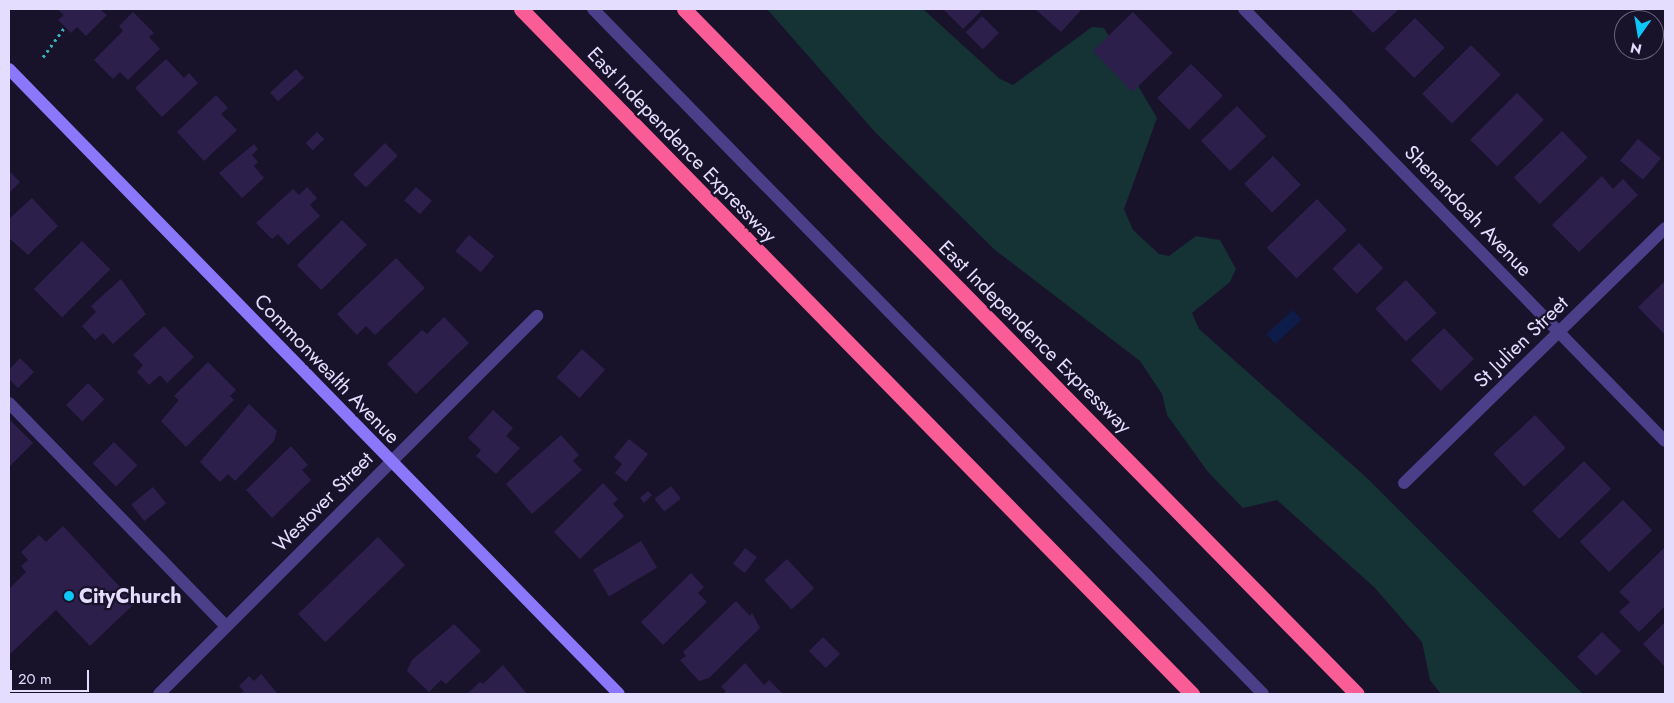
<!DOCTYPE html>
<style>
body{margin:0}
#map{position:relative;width:1674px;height:703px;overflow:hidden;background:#19122b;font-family:Jost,sans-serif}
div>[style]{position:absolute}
.green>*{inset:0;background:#153235}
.water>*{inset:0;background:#0d1c49;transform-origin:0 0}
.building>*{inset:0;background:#2d1f4c;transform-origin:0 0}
.path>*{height:3px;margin-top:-1.5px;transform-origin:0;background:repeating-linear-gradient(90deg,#35b3ba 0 2.5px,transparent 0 6.5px)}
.lane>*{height:12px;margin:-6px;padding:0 6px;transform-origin:6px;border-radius:6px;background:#4a3f88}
.street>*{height:12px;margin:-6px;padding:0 6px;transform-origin:6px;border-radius:6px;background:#4a3f88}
.secondary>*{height:12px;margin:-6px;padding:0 6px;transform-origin:6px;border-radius:6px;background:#8a77fb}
.highway>*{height:15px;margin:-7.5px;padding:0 7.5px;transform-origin:7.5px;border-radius:7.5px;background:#fa5c95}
.dots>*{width:14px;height:14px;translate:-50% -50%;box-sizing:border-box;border:2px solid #19122b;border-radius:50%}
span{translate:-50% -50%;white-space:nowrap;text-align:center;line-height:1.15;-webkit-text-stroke:4.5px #19122b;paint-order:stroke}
.street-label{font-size:20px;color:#e5ddfe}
.poi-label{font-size:20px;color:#e5ddfe;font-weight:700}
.left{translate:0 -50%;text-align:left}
.frame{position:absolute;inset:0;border:10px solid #e5ddfe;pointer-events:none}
.north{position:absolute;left:1614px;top:10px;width:50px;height:50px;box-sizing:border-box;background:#19122b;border:1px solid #6b637f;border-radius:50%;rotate:193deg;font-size:14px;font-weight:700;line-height:20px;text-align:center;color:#e5ddfe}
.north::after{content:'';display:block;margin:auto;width:18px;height:22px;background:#0fc6f8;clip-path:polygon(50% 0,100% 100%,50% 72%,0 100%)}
.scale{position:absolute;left:10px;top:670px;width:79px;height:22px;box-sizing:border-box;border:2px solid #e5ddfe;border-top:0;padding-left:6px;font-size:15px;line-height:18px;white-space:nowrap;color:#e5ddfe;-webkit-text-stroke:4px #19122b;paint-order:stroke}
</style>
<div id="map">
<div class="green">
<i style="clip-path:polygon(767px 9px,923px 9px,1000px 79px,1013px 85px,1092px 27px,1104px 28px,1157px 118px,1124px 209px,1133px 230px,1159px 254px,1169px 256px,1196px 236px,1220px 240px,1236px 269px,1230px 282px,1192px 313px,1199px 329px,1367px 478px,1583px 694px,1441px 694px,1430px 680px,1422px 642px,1374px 587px,1277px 500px,1243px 508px,1208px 472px,1167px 415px,1162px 394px,1140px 361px,995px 250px,875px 132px)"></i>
</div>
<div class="water">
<i style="left:1293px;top:310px;width:13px;height:36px;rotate:48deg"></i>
</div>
<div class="building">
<i style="clip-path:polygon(57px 9px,100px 9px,107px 15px,86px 36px,77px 27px,71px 33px,58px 20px,64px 15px)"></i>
<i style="clip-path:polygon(943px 9px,978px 9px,981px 11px,963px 29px)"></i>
<i style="clip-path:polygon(1035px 9px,1082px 9px,1061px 32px)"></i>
<i style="clip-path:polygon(1350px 9px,1399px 9px,1373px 33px)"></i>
<i style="clip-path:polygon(133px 12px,154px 33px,149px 37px,160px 49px,128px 80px,120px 72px,113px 79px,94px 60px,123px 31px,119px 26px)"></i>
<i style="left:1133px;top:12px;width:57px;height:56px;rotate:46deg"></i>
<i style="left:982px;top:16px;width:24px;height:23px;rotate:45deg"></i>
<i style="left:1415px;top:18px;width:42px;height:43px;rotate:45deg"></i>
<i style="left:1471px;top:45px;width:42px;height:69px;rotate:45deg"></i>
<i style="clip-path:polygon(166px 59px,184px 78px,189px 73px,198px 83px,162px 117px,135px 88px)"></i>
<i style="left:1191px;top:64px;width:45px;height:48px;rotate:45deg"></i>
<i style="left:296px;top:69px;width:12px;height:35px;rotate:48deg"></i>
<i style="left:1517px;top:93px;width:38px;height:66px;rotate:45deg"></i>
<i style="clip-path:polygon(216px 95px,228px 108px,221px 114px,237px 130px,204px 161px,177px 132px)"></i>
<i style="left:1237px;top:106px;width:42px;height:50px;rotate:46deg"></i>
<i style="left:1562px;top:131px;width:37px;height:67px;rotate:46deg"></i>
<i style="left:317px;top:132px;width:10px;height:16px;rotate:45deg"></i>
<i style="left:1638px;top:139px;width:30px;height:28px;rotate:40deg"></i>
<i style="left:385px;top:143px;width:18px;height:45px;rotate:45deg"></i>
<i style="clip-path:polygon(254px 144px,258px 149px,252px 155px,258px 162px,254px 166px,264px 178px,242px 198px,219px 173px)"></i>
<i style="left:1273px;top:156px;width:40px;height:40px;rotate:46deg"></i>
<i style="clip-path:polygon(9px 171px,20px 182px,9px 193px)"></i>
<i style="clip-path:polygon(1602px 176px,1613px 189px,1623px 179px,1638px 195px,1579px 252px,1552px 225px)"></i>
<i style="clip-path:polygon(307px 187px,317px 198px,310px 205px,320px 216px,288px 245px,278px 234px,272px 239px,256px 223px,293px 189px,299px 195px)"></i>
<i style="left:416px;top:187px;width:21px;height:18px;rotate:41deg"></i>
<i style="clip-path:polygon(32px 198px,58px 226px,28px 255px,9px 238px,9px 219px)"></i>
<i style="left:1317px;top:199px;width:43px;height:70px;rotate:46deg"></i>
<i style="left:342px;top:220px;width:35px;height:64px;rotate:45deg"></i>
<i style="left:469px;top:235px;width:33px;height:21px;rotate:40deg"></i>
<i style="left:82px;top:241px;width:40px;height:68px;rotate:45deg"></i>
<i style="left:1359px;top:243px;width:35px;height:37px;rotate:46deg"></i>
<i style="clip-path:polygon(396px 258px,425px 288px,375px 335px,366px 326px,357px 335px,337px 314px)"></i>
<i style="clip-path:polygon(121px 279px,146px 314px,113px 344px,103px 333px,95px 340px,82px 326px,96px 312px,91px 306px)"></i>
<i style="left:1406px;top:280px;width:45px;height:42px;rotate:47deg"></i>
<i style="clip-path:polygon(1665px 281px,1665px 335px,1638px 307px)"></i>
<i style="clip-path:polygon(444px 317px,469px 343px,416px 394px,387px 364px,422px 330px,427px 334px)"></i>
<i style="clip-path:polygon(164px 326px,194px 357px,167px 383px,160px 375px,149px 385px,137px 372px,143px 365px,133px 355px)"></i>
<i style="left:1444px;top:328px;width:43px;height:46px;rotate:46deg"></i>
<i style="left:582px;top:349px;width:31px;height:38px;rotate:42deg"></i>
<i style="clip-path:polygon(20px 358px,34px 372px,18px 388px,9px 379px,9px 370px)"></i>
<i style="clip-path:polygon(208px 362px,236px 390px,230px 396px,234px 400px,186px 447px,161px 421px,179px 400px,174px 396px)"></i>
<i style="left:88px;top:383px;width:23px;height:31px;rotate:45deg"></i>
<i style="clip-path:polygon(249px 404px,277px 431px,274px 441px,235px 481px,228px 474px,220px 482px,200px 462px)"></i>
<i style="clip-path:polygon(493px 410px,513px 428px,506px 436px,520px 448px,496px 474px,476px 456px,481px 450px,468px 438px)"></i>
<i style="left:1535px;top:415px;width:45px;height:57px;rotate:47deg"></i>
<i style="clip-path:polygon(9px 419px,33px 443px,9px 467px)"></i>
<i style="clip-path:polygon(561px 435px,579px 455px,573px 461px,582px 470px,532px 514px,506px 484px)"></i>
<i style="clip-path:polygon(629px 439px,648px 454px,626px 482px,615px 473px,622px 464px,614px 457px)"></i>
<i style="left:114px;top:442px;width:33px;height:30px;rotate:45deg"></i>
<i style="clip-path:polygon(291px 446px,308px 465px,302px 470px,311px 480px,272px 518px,246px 490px)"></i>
<i style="left:1584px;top:461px;width:39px;height:72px;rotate:46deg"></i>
<i style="clip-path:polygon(603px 483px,618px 499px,613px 504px,624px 516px,580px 559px,554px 532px)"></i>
<i style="left:671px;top:486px;width:16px;height:21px;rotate:52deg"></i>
<i style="left:153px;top:487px;width:21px;height:28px;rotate:51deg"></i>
<i style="clip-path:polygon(648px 491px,652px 495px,644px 503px,640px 498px)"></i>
<i style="left:1623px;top:500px;width:42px;height:60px;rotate:46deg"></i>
<i style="clip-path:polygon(63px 526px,135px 603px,90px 646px,56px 610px,9px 655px,9px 589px,26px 572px,21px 566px,28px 560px,21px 552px,39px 535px,46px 542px)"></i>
<i style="left:378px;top:537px;width:39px;height:111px;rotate:46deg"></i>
<i style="left:641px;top:541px;width:31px;height:56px;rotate:59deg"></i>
<i style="clip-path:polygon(1665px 547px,1665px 606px,1639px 632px,1619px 612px,1630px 602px,1619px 592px)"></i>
<i style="left:745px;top:548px;width:15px;height:20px;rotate:37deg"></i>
<i style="left:787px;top:559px;width:40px;height:31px;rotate:47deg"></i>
<i style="clip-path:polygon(691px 573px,704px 587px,698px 593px,707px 602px,663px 645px,641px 622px)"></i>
<i style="clip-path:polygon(736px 601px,750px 616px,752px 613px,760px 628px,709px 678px,699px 681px,680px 660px,686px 656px,683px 652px)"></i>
<i style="clip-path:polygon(1665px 622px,1665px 667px,1643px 644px)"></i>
<i style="clip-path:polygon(454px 624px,481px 651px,446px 684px,441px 680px,429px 692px,407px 671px,412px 660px)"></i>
<i style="left:1602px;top:632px;width:27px;height:35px;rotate:45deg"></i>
<i style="left:823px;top:637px;width:24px;height:20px;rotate:45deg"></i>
<i style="clip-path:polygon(745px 663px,764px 685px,769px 680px,783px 694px,723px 694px,726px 691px,721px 687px)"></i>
<i style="clip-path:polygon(503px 665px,527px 694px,467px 694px,480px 682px,483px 684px)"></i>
<i style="clip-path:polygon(261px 674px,278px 694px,240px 694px,244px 691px,239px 686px,249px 676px,254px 681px)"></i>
</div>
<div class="path">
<i style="left:43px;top:57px;width:37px;rotate:-54deg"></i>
</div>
<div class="lane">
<i style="left:593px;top:9px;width:958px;rotate:45.63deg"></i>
<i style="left:9px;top:403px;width:311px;rotate:45.8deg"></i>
</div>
<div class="street">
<i style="left:1244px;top:9px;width:603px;rotate:45.74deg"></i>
<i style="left:1404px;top:483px;width:365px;rotate:-44.3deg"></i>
<i style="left:159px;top:694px;width:535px;rotate:-45deg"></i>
</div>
<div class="secondary">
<i style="left:9px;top:69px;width:873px;rotate:45.7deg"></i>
</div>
<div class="highway">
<i style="left:521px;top:9px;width:959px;rotate:45.59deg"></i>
<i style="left:684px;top:9px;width:960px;rotate:45.51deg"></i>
</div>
<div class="dots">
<i style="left:69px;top:596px;background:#0fc6f8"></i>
</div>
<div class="street-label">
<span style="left:682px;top:145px;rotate:46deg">East Independence Expressway</span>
<span style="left:1468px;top:211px;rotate:46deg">Shenandoah Avenue</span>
<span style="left:1035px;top:337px;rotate:45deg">East Independence Expressway</span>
<span style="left:1521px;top:342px;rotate:-44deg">St Julien Street</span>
<span style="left:327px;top:369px;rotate:46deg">Commonwealth Avenue</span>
<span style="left:323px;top:502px;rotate:-45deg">Westover Street</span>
</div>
<div class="poi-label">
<span class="left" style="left:79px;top:596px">CityChurch</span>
</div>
<div class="frame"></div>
<div class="north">N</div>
<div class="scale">20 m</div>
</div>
